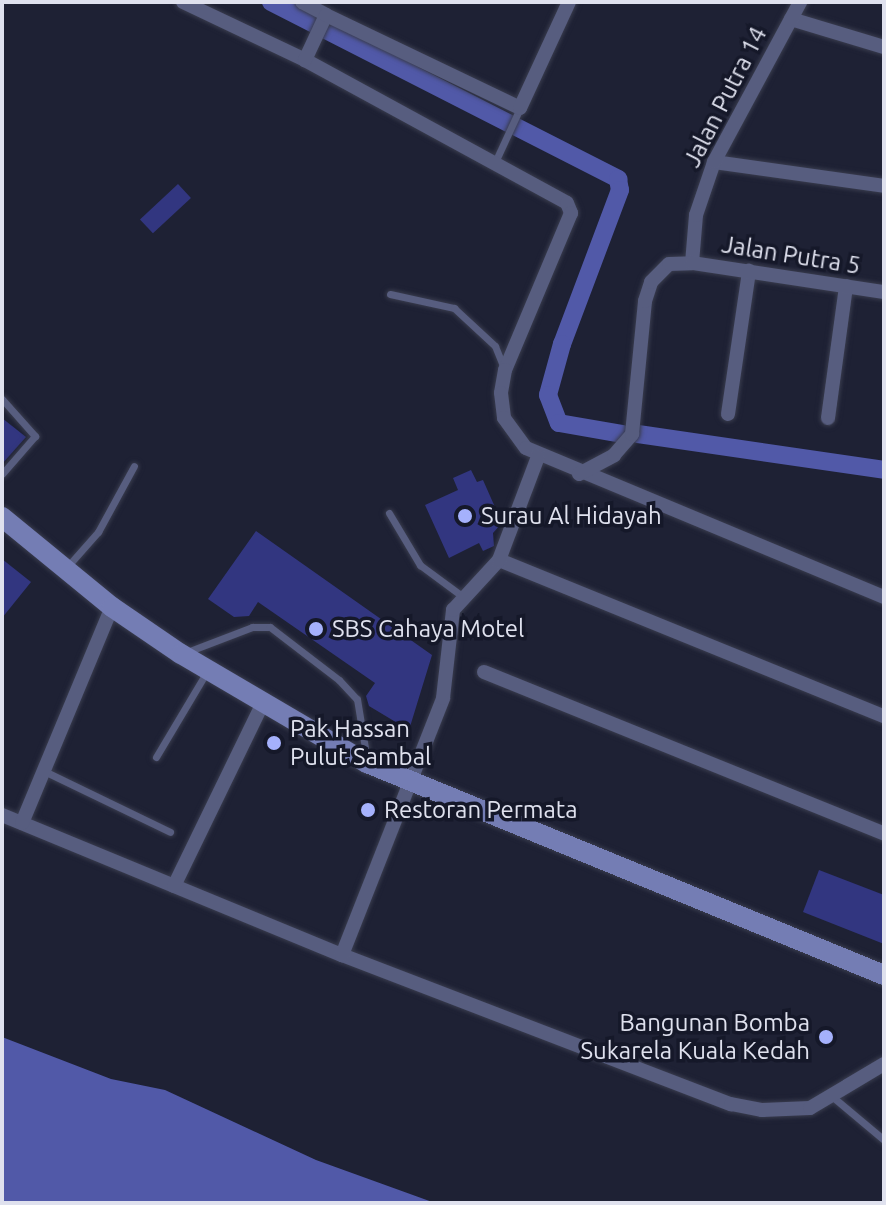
<!DOCTYPE html>
<style>
body{margin:0}
#map{position:relative;width:886px;height:1205px;overflow:hidden;background:#1e2134;font-family:Ubuntu,sans-serif}
div>[style]{position:absolute}
.water>*{inset:0;background:#5159a8}
.canal>*{height:18px;margin:-9px;padding:0 9px;transform-origin:9px;border-radius:9px;background:#5159a8}
.building>*{inset:0;background:#323680;transform-origin:0 0}
.roads{filter:drop-shadow(0 0 2px #393c4e) drop-shadow(0 0 2px #393c4e)}
.lane>*{height:7px;margin:-3.5px;padding:0 3.5px;transform-origin:3.5px;border-radius:3.5px;background:#575d7f}
.street>*{height:14px;margin:-7px;padding:0 7px;transform-origin:7px;border-radius:7px;background:#575d7f}
.secondary>*{height:20px;margin:-10px;padding:0 10px;transform-origin:10px;border-radius:10px;background:#747db4}
.dots>*{width:22px;height:22px;translate:-50% -50%;box-sizing:border-box;border:4px solid #151829;border-radius:50%}
span{translate:-50% -50%;white-space:nowrap;text-align:center;line-height:1.15;-webkit-text-stroke:7px #151829;paint-order:stroke}
.street-label{font-size:24px;color:#dfe1ee}
.poi-label{font-size:24px;color:#dfe1ee}
.left{translate:0 -50%;text-align:left}
.right{translate:-100% -50%;text-align:right}
.frame{position:absolute;inset:0;border:4px solid #dfe1ee;pointer-events:none}
</style>
<div id="map">
<div class="water">
<i style="clip-path:polygon(2px 1037px,111px 1079px,165px 1090px,316px 1160px,435px 1203px,2px 1203px)"></i>
</div>
<div class="canal">
<i style="left:271px;top:2px;width:390px;rotate:27deg"></i>
<i style="left:618px;top:179px;width:11px;rotate:80deg"></i>
<i style="left:620px;top:190px;width:165px;rotate:110.6deg"></i>
<i style="left:562px;top:344px;width:53px;rotate:105.4deg"></i>
<i style="left:548px;top:395px;width:30px;rotate:69deg"></i>
<i style="left:559px;top:423px;width:65px;rotate:9.8deg"></i>
<i style="left:638px;top:434px;width:249px;rotate:8.3deg"></i>
</div>
<div class="building">
<i style="left:178px;top:184px;width:19px;height:52px;rotate:47deg"></i>
<i style="clip-path:polygon(2px 418px,26px 437px,2px 464px)"></i>
<i style="clip-path:polygon(471px 470px,477px 482px,483px 480px,502px 523px,493px 533px,494px 546px,483px 551px,479px 543px,449px 558px,425px 505px,458px 490px,453px 478px)"></i>
<i style="clip-path:polygon(256px 531px,432px 655px,409px 730px,369px 706px,366px 696px,375px 683px,258px 602px,249px 616px,234px 617px,208px 599px)"></i>
<i style="clip-path:polygon(2px 559px,31px 582px,2px 618px)"></i>
<i style="clip-path:polygon(819px 870px,884px 895px,884px 944px,803px 912px)"></i>
</div>
<div class="roads">
<div class="lane">
<i style="left:496px;top:160px;width:57px;rotate:-65.2deg"></i>
<i style="left:390px;top:294px;width:66px;rotate:12.3deg"></i>
<i style="left:454px;top:308px;width:56px;rotate:42.8deg"></i>
<i style="left:495px;top:346px;width:24px;rotate:68deg"></i>
<i style="left:2px;top:399px;width:50px;rotate:48.3deg"></i>
<i style="left:35px;top:436px;width:50px;rotate:131deg"></i>
<i style="left:389px;top:513px;width:61px;rotate:59.2deg"></i>
<i style="left:420px;top:565px;width:52px;rotate:36.4deg"></i>
<i style="left:67px;top:567px;width:47px;rotate:-48.5deg"></i>
<i style="left:98px;top:532px;width:75px;rotate:-61.4deg"></i>
<i style="left:187px;top:652px;width:70px;rotate:-21deg"></i>
<i style="left:252px;top:627px;width:18px"></i>
<i style="left:270px;top:627px;width:87px;rotate:37.5deg"></i>
<i style="left:339px;top:680px;width:26px;rotate:47deg"></i>
<i style="left:357px;top:699px;width:62px;rotate:80.7deg"></i>
<i style="left:156px;top:757px;width:98px;rotate:-59.2deg"></i>
<i style="left:44px;top:771px;width:140px;rotate:25.8deg"></i>
<i style="left:834px;top:1098px;width:65px;rotate:40deg"></i>
</div>
<div class="street">
<i style="left:183px;top:2px;width:135px;rotate:25.4deg"></i>
<i style="left:305px;top:60px;width:298px;rotate:28.6deg"></i>
<i style="left:567px;top:203px;width:11px;rotate:68deg"></i>
<i style="left:571px;top:213px;width:170px;rotate:112.8deg"></i>
<i style="left:505px;top:370px;width:23px;rotate:100deg"></i>
<i style="left:501px;top:393px;width:25px;rotate:83deg"></i>
<i style="left:504px;top:418px;width:37px;rotate:54deg"></i>
<i style="left:526px;top:448px;width:388px;rotate:22.6deg"></i>
<i style="left:302px;top:2px;width:27px;rotate:28deg"></i>
<i style="left:326px;top:15px;width:50px;rotate:115deg"></i>
<i style="left:326px;top:15px;width:215px;rotate:25.6deg"></i>
<i style="left:520px;top:108px;width:117px;rotate:-65.2deg"></i>
<i style="left:791px;top:19px;width:97px;rotate:16.8deg"></i>
<i style="left:714px;top:162px;width:172px;rotate:8deg"></i>
<i style="left:692px;top:263px;width:48px;rotate:-85.2deg"></i>
<i style="left:696px;top:215px;width:56px;rotate:-71.2deg"></i>
<i style="left:714px;top:162px;width:182px;rotate:-61.7deg"></i>
<i style="left:728px;top:414px;width:145px;rotate:-81.6deg"></i>
<i style="left:828px;top:418px;width:133px;rotate:-82.2deg"></i>
<i style="left:579px;top:474px;width:40px;rotate:-28deg"></i>
<i style="left:614px;top:455px;width:28px;rotate:-49deg"></i>
<i style="left:632px;top:434px;width:134px;rotate:-84.4deg"></i>
<i style="left:645px;top:301px;width:20px;rotate:-72deg"></i>
<i style="left:651px;top:282px;width:25px;rotate:-45deg"></i>
<i style="left:669px;top:264px;width:23px;rotate:-2deg"></i>
<i style="left:692px;top:263px;width:194px;rotate:8.6deg"></i>
<i style="left:499px;top:560px;width:415px;rotate:22.1deg"></i>
<i style="left:484px;top:672px;width:432px;rotate:22deg"></i>
<i style="left:2px;top:815px;width:368px;rotate:22.4deg"></i>
<i style="left:342px;top:955px;width:417px;rotate:21deg"></i>
<i style="left:731px;top:1104px;width:32px;rotate:11deg"></i>
<i style="left:762px;top:1110px;width:48px;rotate:-2.4deg"></i>
<i style="left:810px;top:1108px;width:86px;rotate:-30.7deg"></i>
<i style="left:22px;top:823px;width:234px;rotate:-67.4deg"></i>
<i style="left:174px;top:886px;width:201px;rotate:-64.1deg"></i>
<i style="left:342px;top:955px;width:276px;rotate:-68.5deg"></i>
<i style="left:443px;top:698px;width:89px;rotate:-83.5deg"></i>
<i style="left:453px;top:610px;width:68px;rotate:-47.4deg"></i>
<i style="left:499px;top:560px;width:110px;rotate:-69.3deg"></i>
</div>
<div class="secondary">
<i style="left:2px;top:517px;width:142px;rotate:39.3deg"></i>
<i style="left:112px;top:607px;width:83px;rotate:34.3deg"></i>
<i style="left:181px;top:654px;width:216px;rotate:30.4deg"></i>
<i style="left:367px;top:763px;width:559px;rotate:22.3deg"></i>
</div>
</div>
<div class="dots">
<i style="left:465px;top:516px;background:#a5b1fc"></i>
<i style="left:316px;top:629px;background:#a5b1fc"></i>
<i style="left:274px;top:743px;background:#a5b1fc"></i>
<i style="left:368px;top:810px;background:#a5b1fc"></i>
<i style="left:826px;top:1037px;background:#a5b1fc"></i>
</div>
<div class="street-label">
<span style="left:725px;top:97px;rotate:-63deg">Jalan Putra 14</span>
<span style="left:791px;top:255px;rotate:9deg">Jalan Putra 5</span>
</div>
<div class="poi-label">
<span class="left" style="left:481px;top:516px">Surau Al Hidayah</span>
<span class="left" style="left:332px;top:629px">SBS Cahaya Motel</span>
<span class="left" style="left:290px;top:743px">Pak Hassan<br>Pulut Sambal</span>
<span class="left" style="left:384px;top:810px">Restoran Permata</span>
<span class="right" style="left:810px;top:1037px">Bangunan Bomba<br>Sukarela Kuala Kedah</span>
</div>
<div class="frame"></div>
</div>
